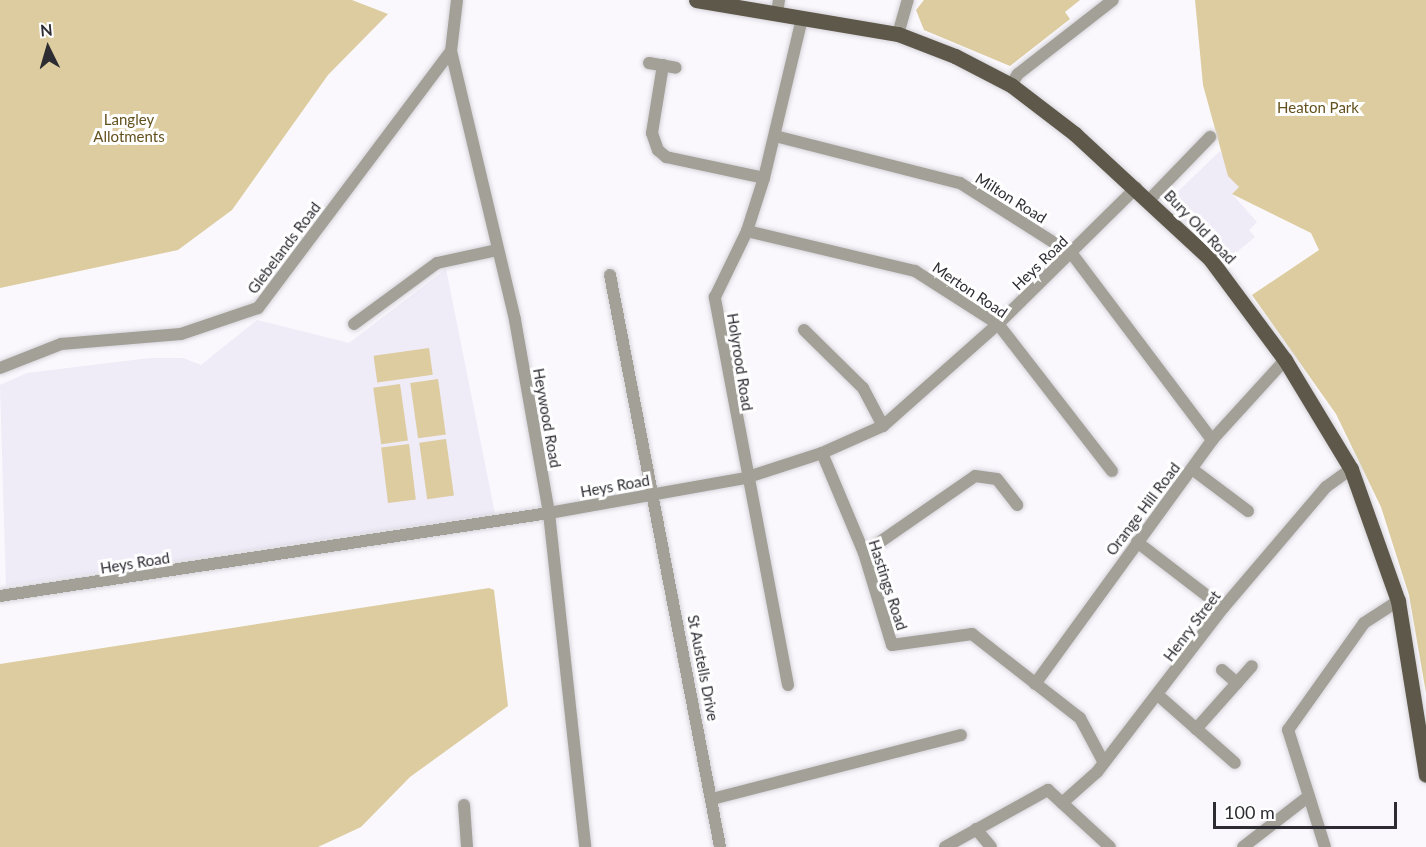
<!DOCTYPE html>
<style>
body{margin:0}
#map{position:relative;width:1426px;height:847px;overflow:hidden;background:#faf8fd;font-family:Lato,sans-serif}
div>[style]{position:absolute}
.built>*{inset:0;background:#efebf7}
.green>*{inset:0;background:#dccc9f;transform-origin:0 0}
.roads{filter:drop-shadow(0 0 2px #d5d3d9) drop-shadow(0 0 2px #d5d3d9)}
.minor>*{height:12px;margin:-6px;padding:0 6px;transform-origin:6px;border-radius:6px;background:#a3a098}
.primary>*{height:15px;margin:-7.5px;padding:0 7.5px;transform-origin:7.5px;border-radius:7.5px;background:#5d5849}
span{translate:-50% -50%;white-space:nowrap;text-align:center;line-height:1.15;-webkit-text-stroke:6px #fff;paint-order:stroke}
.park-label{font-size:15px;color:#63511d}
.street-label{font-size:15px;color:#2e2c33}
.north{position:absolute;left:18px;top:18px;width:60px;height:60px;-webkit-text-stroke:4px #fff;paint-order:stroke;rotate:355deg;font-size:16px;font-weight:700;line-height:24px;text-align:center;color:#2e2c33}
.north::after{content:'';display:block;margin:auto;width:21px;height:27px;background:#2e2c33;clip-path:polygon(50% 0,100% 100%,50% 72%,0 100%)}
.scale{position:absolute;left:1213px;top:802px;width:184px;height:27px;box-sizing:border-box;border:3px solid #2e2c33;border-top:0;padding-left:8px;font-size:18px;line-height:21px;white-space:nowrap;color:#2e2c33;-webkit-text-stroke:4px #fff;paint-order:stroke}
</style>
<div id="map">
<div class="built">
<i style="clip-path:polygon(1220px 151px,1239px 187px,1232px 194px,1257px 222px,1249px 230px,1255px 237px,1226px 261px,1166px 203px)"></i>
<i style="clip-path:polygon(446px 269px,495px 514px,6px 586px,0 385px,27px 373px,150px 358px,183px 358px,201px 365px,257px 320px,349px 343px)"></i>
</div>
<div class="green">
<i style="clip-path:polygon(0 0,352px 0,388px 14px,328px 75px,232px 210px,178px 250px,0 288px)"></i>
<i style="clip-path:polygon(924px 0,1080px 0,1065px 12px,1070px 19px,1010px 66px,924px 30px,916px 10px)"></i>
<i style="clip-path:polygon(1195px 0,1426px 0,1426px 693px,1409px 595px,1381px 507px,1336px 414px,1252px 295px,1319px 250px,1311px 233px,1232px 194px,1239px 187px,1228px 176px,1203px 85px)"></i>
<i style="left:429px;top:348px;width:27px;height:56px;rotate:82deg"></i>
<i style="left:438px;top:379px;width:56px;height:28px;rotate:82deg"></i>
<i style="left:400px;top:384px;width:57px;height:27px;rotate:82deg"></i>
<i style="left:446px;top:439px;width:57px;height:27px;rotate:82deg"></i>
<i style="left:409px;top:444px;width:56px;height:28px;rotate:83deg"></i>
<i style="clip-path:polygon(489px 588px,494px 590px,508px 706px,410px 777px,361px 827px,318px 847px,0 847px,0 664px)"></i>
</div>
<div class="roads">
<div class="minor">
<i style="left:457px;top:0;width:51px;rotate:96.7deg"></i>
<i style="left:451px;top:51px;width:277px;rotate:76.6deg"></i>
<i style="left:515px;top:320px;width:196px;rotate:80deg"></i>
<i style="left:549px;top:513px;width:336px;rotate:83.8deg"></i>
<i style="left:777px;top:14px;width:14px;rotate:-82deg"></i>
<i style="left:898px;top:34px;width:35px;rotate:-74deg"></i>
<i style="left:649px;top:63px;width:27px;rotate:10deg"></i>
<i style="left:663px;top:65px;width:69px;rotate:99.2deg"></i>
<i style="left:652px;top:133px;width:18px;rotate:71deg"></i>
<i style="left:658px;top:150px;width:11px;rotate:41deg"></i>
<i style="left:666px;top:157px;width:100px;rotate:12.1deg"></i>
<i style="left:1011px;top:85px;width:13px;rotate:-58deg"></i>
<i style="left:1018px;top:74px;width:120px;rotate:-37.9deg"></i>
<i style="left:775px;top:136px;width:191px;rotate:14.3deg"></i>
<i style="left:960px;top:183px;width:133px;rotate:32.4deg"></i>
<i style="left:1072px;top:254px;width:233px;rotate:53deg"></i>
<i style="left:1149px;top:200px;width:88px;rotate:-45.9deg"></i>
<i style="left:747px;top:231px;width:173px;rotate:13.4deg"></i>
<i style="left:915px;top:271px;width:98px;rotate:32.6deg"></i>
<i style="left:998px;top:324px;width:186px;rotate:52.2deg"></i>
<i style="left:610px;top:275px;width:582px;rotate:79.11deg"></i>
<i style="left:354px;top:324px;width:103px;rotate:-36.3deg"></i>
<i style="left:437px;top:263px;width:61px;rotate:-12.2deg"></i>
<i style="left:804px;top:330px;width:83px;rotate:44.5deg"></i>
<i style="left:863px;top:388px;width:43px;rotate:62.2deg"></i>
<i style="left:0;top:368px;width:66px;rotate:-21.5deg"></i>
<i style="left:61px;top:344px;width:120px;rotate:-4.8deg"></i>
<i style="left:181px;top:334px;width:81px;rotate:-18.7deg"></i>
<i style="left:258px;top:308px;width:321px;rotate:-53.1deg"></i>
<i style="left:822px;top:453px;width:108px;rotate:67.2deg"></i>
<i style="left:864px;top:553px;width:96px;rotate:73.1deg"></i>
<i style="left:892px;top:645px;width:81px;rotate:-7.8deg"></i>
<i style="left:972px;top:634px;width:137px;rotate:37.9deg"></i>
<i style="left:1080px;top:718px;width:49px;rotate:61.9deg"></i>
<i style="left:1192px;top:469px;width:70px;rotate:36.9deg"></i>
<i style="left:1137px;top:542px;width:108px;rotate:37.5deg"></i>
<i style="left:864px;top:553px;width:135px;rotate:-34.7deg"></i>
<i style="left:975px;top:476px;width:22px;rotate:8deg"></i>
<i style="left:997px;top:479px;width:33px;rotate:52deg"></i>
<i style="left:0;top:596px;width:555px;rotate:-8.6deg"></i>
<i style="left:549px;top:513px;width:199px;rotate:-10.1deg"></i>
<i style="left:745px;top:478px;width:81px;rotate:-18deg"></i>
<i style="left:822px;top:453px;width:67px;rotate:-23.9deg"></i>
<i style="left:883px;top:426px;width:154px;rotate:-41.6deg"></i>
<i style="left:998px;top:324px;width:194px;rotate:-44.6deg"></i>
<i style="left:1222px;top:670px;width:20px;rotate:41deg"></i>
<i style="left:1035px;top:684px;width:301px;rotate:-54deg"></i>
<i style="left:1212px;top:440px;width:108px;rotate:-47.6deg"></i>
<i style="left:788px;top:685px;width:395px;rotate:-100.7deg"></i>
<i style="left:715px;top:297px;width:73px;rotate:-64.1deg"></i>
<i style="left:747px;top:231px;width:56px;rotate:-72.2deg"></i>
<i style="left:764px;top:178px;width:164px;rotate:-76.6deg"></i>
<i style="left:1159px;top:696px;width:101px;rotate:41.4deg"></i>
<i style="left:1196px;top:729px;width:84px;rotate:-48.4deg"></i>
<i style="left:712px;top:799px;width:257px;rotate:-14.4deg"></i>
<i style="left:1062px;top:803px;width:47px;rotate:-41.5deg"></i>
<i style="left:1097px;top:772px;width:207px;rotate:-52.5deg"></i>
<i style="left:1223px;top:608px;width:159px;rotate:-49.6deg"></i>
<i style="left:1326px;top:487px;width:31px;rotate:-36deg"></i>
<i style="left:464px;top:805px;width:42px;rotate:85.9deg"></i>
<i style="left:976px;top:829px;width:23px;rotate:50deg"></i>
<i style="left:945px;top:847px;width:118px;rotate:-29deg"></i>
<i style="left:1048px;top:790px;width:84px;rotate:42.6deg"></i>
<i style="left:1243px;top:847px;width:83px;rotate:-37.7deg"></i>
<i style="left:1325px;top:847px;width:123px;rotate:-107.5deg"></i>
<i style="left:1288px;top:730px;width:131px;rotate:-54.6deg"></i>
<i style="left:1364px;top:623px;width:40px;rotate:-32.9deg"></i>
</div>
<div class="primary">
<i style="left:696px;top:0;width:205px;rotate:9.6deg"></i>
<i style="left:898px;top:34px;width:61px;rotate:21.1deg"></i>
<i style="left:955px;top:56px;width:63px;rotate:27.4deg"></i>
<i style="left:1011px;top:85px;width:81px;rotate:37.4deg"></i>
<i style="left:1075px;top:134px;width:184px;rotate:42.8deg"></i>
<i style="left:1210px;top:259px;width:126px;rotate:53.4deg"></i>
<i style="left:1285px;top:360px;width:127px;rotate:58.8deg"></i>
<i style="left:1351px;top:469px;width:140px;rotate:70.4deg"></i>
<i style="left:1398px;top:601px;width:176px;rotate:80.9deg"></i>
</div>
</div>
<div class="park-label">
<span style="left:1318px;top:108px">Heaton Park</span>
<span style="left:129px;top:128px">Langley<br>Allotments</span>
</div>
<div class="street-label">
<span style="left:1011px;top:198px;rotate:32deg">Milton Road</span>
<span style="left:1200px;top:227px;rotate:46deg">Bury Old Road</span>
<span style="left:284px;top:248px;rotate:-53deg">Glebelands Road</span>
<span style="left:1040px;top:263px;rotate:-44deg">Heys Road</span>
<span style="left:970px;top:290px;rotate:34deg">Merton Road</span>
<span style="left:740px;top:362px;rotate:81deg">Holyrood Road</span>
<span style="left:547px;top:418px;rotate:80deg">Heywood Road</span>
<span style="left:615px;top:486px;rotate:-10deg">Heys Road</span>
<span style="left:1143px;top:509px;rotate:-53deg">Orange Hill Road</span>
<span style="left:135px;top:563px;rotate:-9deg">Heys Road</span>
<span style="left:888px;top:585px;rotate:72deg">Hastings Road</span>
<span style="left:1192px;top:626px;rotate:-53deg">Henry Street</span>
<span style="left:703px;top:668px;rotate:79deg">St Austells Drive</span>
</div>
<div class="north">N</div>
<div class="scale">100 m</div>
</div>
